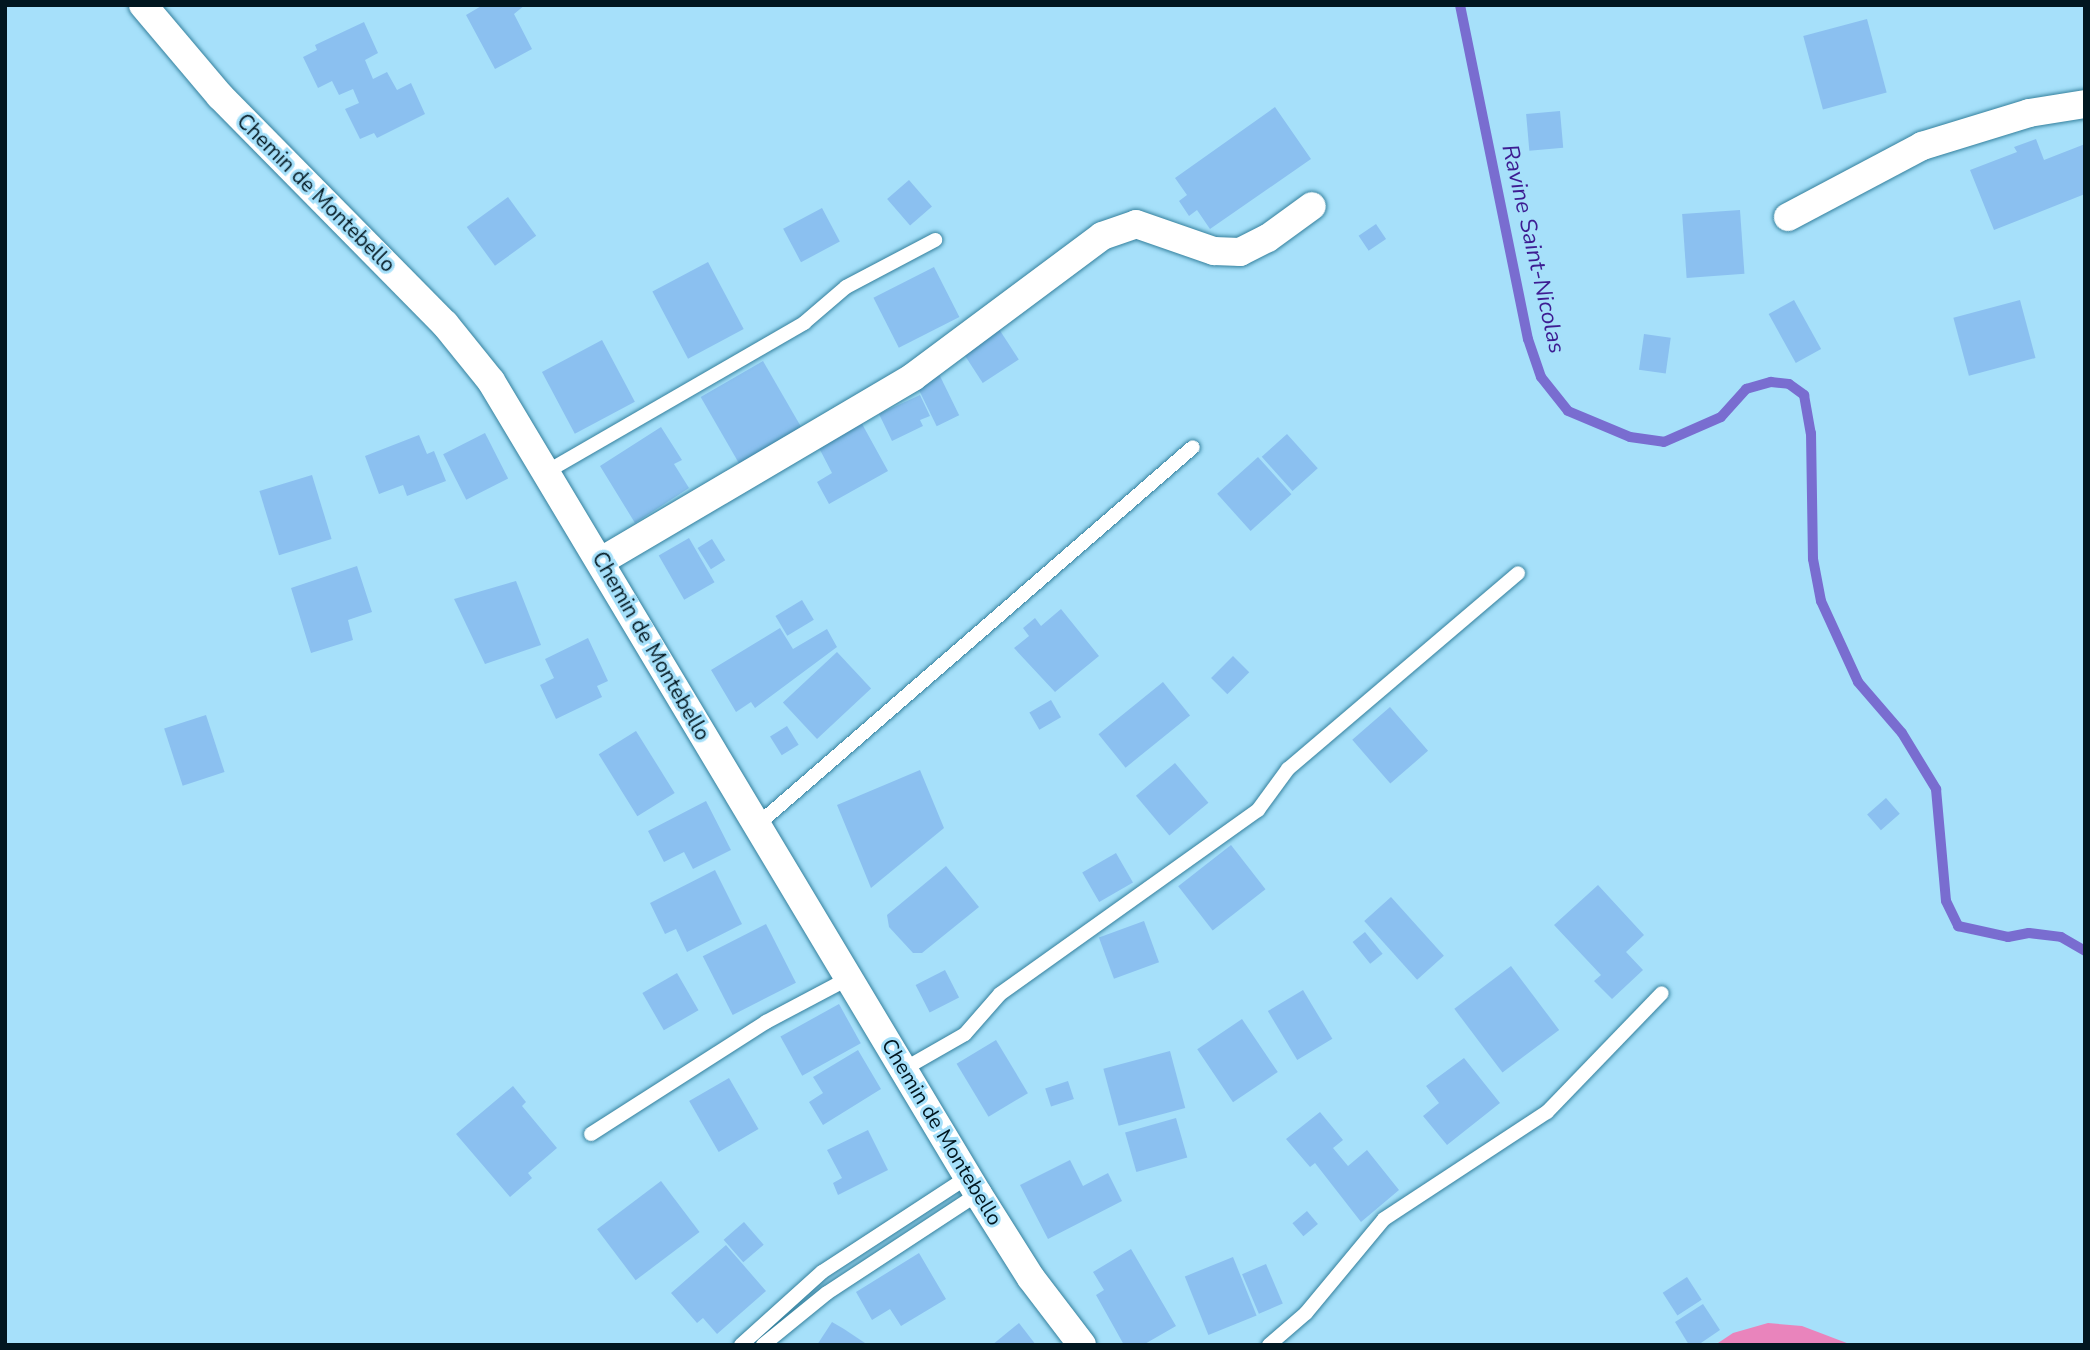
<!DOCTYPE html>
<style>
body{margin:0}
#map{position:relative;width:2090px;height:1350px;overflow:hidden;background:#a6e0fa;font-family:"Nunito Sans",sans-serif}
div>[style]{position:absolute}
.green>*{inset:0;background:#e984bc}
.stream>*{height:10px;margin:-5px;padding:0 5px;transform-origin:5px;border-radius:5px;background:#796dd0}
.building>*{inset:0;background:#8bc0f0;transform-origin:0 0}
.roads{filter:drop-shadow(0 0 2px #34809d) drop-shadow(0 0 2px #34809d)}
.service>*{height:14px;margin:-7px;padding:0 7px;transform-origin:7px;border-radius:7px;background:#fff}
.minor>*{height:28px;margin:-14px;padding:0 14px;transform-origin:14px;border-radius:14px;background:#fff}
span{translate:-50% -50%;white-space:nowrap;text-align:center;line-height:1.15;-webkit-text-stroke:6px #a6e0fa;paint-order:stroke}
.street-label{font-size:21px;color:#01161f}
.water-label{font-size:23px;color:#3d1c92;font-style:italic}
.frame{position:absolute;inset:0;border:7px solid #01161f;pointer-events:none}
</style>
<div id="map">
<div class="green">
<i style="clip-path:polygon(1768px 1323px,1802px 1326px,1852px 1345px,1715px 1345px,1733px 1333px)"></i>
</div>
<div class="stream">
<i style="left:1460px;top:5px;width:341px;rotate:78.5deg"></i>
<i style="left:1528px;top:339px;width:40px;rotate:71.1deg"></i>
<i style="left:1541px;top:377px;width:43px;rotate:51.5deg"></i>
<i style="left:1568px;top:411px;width:67px;rotate:22.8deg"></i>
<i style="left:1630px;top:437px;width:34px;rotate:8deg"></i>
<i style="left:1664px;top:442px;width:62px;rotate:-23.7deg"></i>
<i style="left:1721px;top:417px;width:38px;rotate:-48deg"></i>
<i style="left:1746px;top:389px;width:26px;rotate:-16deg"></i>
<i style="left:1771px;top:382px;width:18px;rotate:6deg"></i>
<i style="left:1789px;top:384px;width:19px;rotate:36deg"></i>
<i style="left:1804px;top:395px;width:39px;rotate:80deg"></i>
<i style="left:1811px;top:433px;width:126px;rotate:89.1deg"></i>
<i style="left:1813px;top:559px;width:43px;rotate:79.2deg"></i>
<i style="left:1821px;top:601px;width:89px;rotate:65.4deg"></i>
<i style="left:1858px;top:682px;width:67px;rotate:49.2deg"></i>
<i style="left:1902px;top:733px;width:66px;rotate:58.7deg"></i>
<i style="left:1936px;top:789px;width:112px;rotate:84.9deg"></i>
<i style="left:1946px;top:901px;width:28px;rotate:64deg"></i>
<i style="left:1958px;top:926px;width:51px;rotate:12.4deg"></i>
<i style="left:2008px;top:937px;width:21px;rotate:-11deg"></i>
<i style="left:2029px;top:933px;width:32px;rotate:7deg"></i>
<i style="left:2061px;top:937px;width:28px;rotate:30deg"></i>
</div>
<div class="building">
<i style="clip-path:polygon(483px 5px,525px 5px,514px 14px,532px 49px,495px 69px,466px 15px)"></i>
<i style="left:1867px;top:19px;width:76px;height:66px;rotate:75deg"></i>
<i style="clip-path:polygon(364px 22px,378px 53px,365px 60px,373px 79px,387px 72px,397px 90px,411px 83px,425px 114px,377px 138px,374px 133px,360px 139px,345px 109px,359px 103px,353px 89px,339px 95px,332px 81px,318px 88px,303px 57px,317px 50px,315px 45px)"></i>
<i style="clip-path:polygon(1275px 107px,1311px 159px,1210px 229px,1197px 210px,1189px 216px,1179px 201px,1187px 195px,1175px 178px)"></i>
<i style="left:1560px;top:111px;width:37px;height:34px;rotate:85deg"></i>
<i style="clip-path:polygon(2036px 139px,2044px 160px,2085px 144px,2085px 194px,1994px 230px,1970px 170px,2017px 152px,2014px 147px)"></i>
<i style="left:909px;top:180px;width:35px;height:29px;rotate:49deg"></i>
<i style="left:508px;top:197px;width:48px;height:51px;rotate:54deg"></i>
<i style="left:822px;top:208px;width:38px;height:44px;rotate:62deg"></i>
<i style="left:1740px;top:210px;width:64px;height:58px;rotate:86deg"></i>
<i style="left:1376px;top:224px;width:18px;height:21px;rotate:56deg"></i>
<i style="left:708px;top:262px;width:76px;height:63px;rotate:62deg"></i>
<i style="left:934px;top:267px;width:56px;height:68px;rotate:63deg"></i>
<i style="left:1794px;top:300px;width:56px;height:29px;rotate:61deg"></i>
<i style="left:2020px;top:300px;width:60px;height:69px;rotate:75deg"></i>
<i style="left:997px;top:326px;width:40px;height:43px;rotate:57deg"></i>
<i style="left:1644px;top:334px;width:27px;height:36px;rotate:8deg"></i>
<i style="left:602px;top:340px;width:70px;height:68px;rotate:62deg"></i>
<i style="left:763px;top:361px;width:78px;height:72px;rotate:60deg"></i>
<i style="left:939px;top:374px;width:46px;height:25px;rotate:64deg"></i>
<i style="clip-path:polygon(920px 395px,930px 416px,920px 420px,923px 426px,892px 441px,879px 414px)"></i>
<i style="clip-path:polygon(861px 422px,888px 471px,829px 504px,817px 482px,832px 473px,818px 446px)"></i>
<i style="clip-path:polygon(661px 427px,682px 460px,674px 464px,689px 488px,635px 523px,600px 466px)"></i>
<i style="left:485px;top:433px;width:51px;height:47px;rotate:63deg"></i>
<i style="left:1287px;top:434px;width:46px;height:34px;rotate:48deg"></i>
<i style="clip-path:polygon(419px 435px,427px 454px,434px 451px,446px 481px,407px 496px,403px 485px,379px 494px,365px 456px)"></i>
<i style="left:1258px;top:457px;width:50px;height:55px;rotate:48deg"></i>
<i style="left:312px;top:475px;width:67px;height:55px;rotate:73deg"></i>
<i style="left:689px;top:538px;width:51px;height:35px;rotate:60deg"></i>
<i style="left:712px;top:539px;width:25px;height:17px;rotate:58deg"></i>
<i style="clip-path:polygon(357px 566px,372px 612px,348px 620px,353px 640px,311px 653px,291px 588px)"></i>
<i style="clip-path:polygon(516px 581px,541px 645px,485px 664px,454px 599px)"></i>
<i style="left:802px;top:600px;width:23px;height:31px;rotate:59deg"></i>
<i style="clip-path:polygon(1061px 609px,1099px 656px,1055px 692px,1014px 648px,1029px 636px,1023px 628px,1035px 618px,1041px 626px)"></i>
<i style="clip-path:polygon(780px 628px,793px 649px,827px 629px,837px 647px,755px 708px,751px 702px,736px 712px,711px 670px)"></i>
<i style="clip-path:polygon(588px 638px,608px 681px,597px 686px,602px 697px,556px 719px,540px 685px,554px 678px,545px 659px)"></i>
<i style="left:837px;top:652px;width:50px;height:74px;rotate:47deg"></i>
<i style="left:1233px;top:656px;width:23px;height:31px;rotate:45deg"></i>
<i style="left:1163px;top:682px;width:43px;height:83px;rotate:51deg"></i>
<i style="left:1051px;top:700px;width:20px;height:25px;rotate:60deg"></i>
<i style="left:1390px;top:707px;width:58px;height:50px;rotate:49deg"></i>
<i style="left:206px;top:715px;width:60px;height:44px;rotate:72deg"></i>
<i style="left:787px;top:726px;width:22px;height:20px;rotate:58deg"></i>
<i style="left:636px;top:731px;width:73px;height:44px;rotate:58deg"></i>
<i style="left:1175px;top:763px;width:52px;height:51px;rotate:50deg"></i>
<i style="clip-path:polygon(920px 770px,944px 828px,871px 888px,837px 805px)"></i>
<i style="left:1886px;top:798px;width:21px;height:25px;rotate:49deg"></i>
<i style="clip-path:polygon(706px 801px,731px 850px,693px 869px,684px 852px,664px 862px,648px 831px)"></i>
<i style="left:1231px;top:845px;width:56px;height:67px;rotate:52deg"></i>
<i style="left:1116px;top:853px;width:34px;height:39px;rotate:60deg"></i>
<i style="clip-path:polygon(946px 866px,979px 907px,922px 953px,913px 953px,889px 927px,887px 915px)"></i>
<i style="clip-path:polygon(715px 870px,742px 924px,687px 952px,676px 929px,665px 934px,650px 903px)"></i>
<i style="clip-path:polygon(1598px 885px,1644px 935px,1626px 952px,1643px 970px,1612px 999px,1594px 981px,1601px 975px,1554px 925px)"></i>
<i style="left:1391px;top:897px;width:79px;height:36px;rotate:48deg"></i>
<i style="left:1144px;top:921px;width:44px;height:48px;rotate:70deg"></i>
<i style="left:766px;top:924px;width:66px;height:71px;rotate:63deg"></i>
<i style="left:1365px;top:932px;width:28px;height:16px;rotate:51deg"></i>
<i style="left:1511px;top:966px;width:80px;height:71px;rotate:53deg"></i>
<i style="left:945px;top:970px;width:31px;height:33px;rotate:63deg"></i>
<i style="left:677px;top:973px;width:43px;height:40px;rotate:60deg"></i>
<i style="left:1303px;top:990px;width:57px;height:41px;rotate:59deg"></i>
<i style="left:839px;top:1004px;width:45px;height:67px;rotate:61deg"></i>
<i style="left:1242px;top:1019px;width:64px;height:54px;rotate:56deg"></i>
<i style="left:996px;top:1040px;width:62px;height:46px;rotate:59deg"></i>
<i style="clip-path:polygon(858px 1050px,881px 1089px,823px 1125px,809px 1102px,823px 1093px,813px 1077px)"></i>
<i style="left:1170px;top:1051px;width:59px;height:69px;rotate:75deg"></i>
<i style="clip-path:polygon(1464px 1058px,1500px 1103px,1447px 1145px,1423px 1116px,1439px 1103px,1426px 1086px)"></i>
<i style="left:729px;top:1078px;width:59px;height:46px;rotate:60deg"></i>
<i style="left:1068px;top:1081px;width:19px;height:24px;rotate:72deg"></i>
<i style="clip-path:polygon(513px 1086px,526px 1102px,522px 1106px,557px 1148px,528px 1173px,532px 1178px,510px 1197px,456px 1134px)"></i>
<i style="clip-path:polygon(1320px 1112px,1343px 1140px,1333px 1148px,1348px 1166px,1367px 1150px,1399px 1190px,1361px 1222px,1315px 1163px,1310px 1167px,1286px 1139px)"></i>
<i style="left:1176px;top:1118px;width:41px;height:53px;rotate:74deg"></i>
<i style="clip-path:polygon(868px 1130px,888px 1170px,838px 1195px,833px 1183px,842px 1178px,827px 1150px)"></i>
<i style="clip-path:polygon(1070px 1160px,1083px 1186px,1108px 1173px,1122px 1201px,1048px 1239px,1020px 1185px)"></i>
<i style="left:661px;top:1181px;width:64px;height:80px;rotate:53deg"></i>
<i style="left:1307px;top:1211px;width:17px;height:19px;rotate:50deg"></i>
<i style="left:744px;top:1222px;width:30px;height:27px;rotate:49deg"></i>
<i style="clip-path:polygon(726px 1245px,766px 1291px,717px 1334px,703px 1318px,697px 1323px,671px 1293px)"></i>
<i style="clip-path:polygon(1131px 1249px,1176px 1326px,1143px 1345px,1124px 1345px,1096px 1295px,1104px 1290px,1093px 1272px)"></i>
<i style="clip-path:polygon(919px 1253px,946px 1299px,901px 1326px,890px 1309px,872px 1320px,856px 1292px)"></i>
<i style="left:1233px;top:1257px;width:63px;height:52px;rotate:68deg"></i>
<i style="left:1266px;top:1264px;width:43px;height:26px;rotate:67deg"></i>
<i style="left:1687px;top:1277px;width:27px;height:29px;rotate:57deg"></i>
<i style="clip-path:polygon(1703px 1304px,1720px 1330px,1698px 1345px,1689px 1345px,1675px 1322px)"></i>
<i style="clip-path:polygon(832px 1322px,844px 1329px,868px 1345px,817px 1345px)"></i>
<i style="clip-path:polygon(1019px 1323px,1036px 1345px,992px 1345px)"></i>
</div>
<div class="roads">
<div class="service">
<i style="left:548px;top:471px;width:296px;rotate:-30deg"></i>
<i style="left:804px;top:323px;width:55px;rotate:-40.6deg"></i>
<i style="left:846px;top:287px;width:101px;rotate:-27.8deg"></i>
<i style="left:756px;top:826px;width:578px;rotate:-40.93deg"></i>
<i style="left:904px;top:1069px;width:70px;rotate:-29.8deg"></i>
<i style="left:965px;top:1034px;width:53px;rotate:-48.8deg"></i>
<i style="left:1000px;top:994px;width:317px;rotate:-35.5deg"></i>
<i style="left:1258px;top:810px;width:51px;rotate:-53.8deg"></i>
<i style="left:1288px;top:769px;width:302px;rotate:-40.4deg"></i>
<i style="left:591px;top:1134px;width:208px;rotate:-32.6deg"></i>
<i style="left:766px;top:1022px;width:94px;rotate:-27.9deg"></i>
<i style="left:741px;top:1345px;width:109px;rotate:-42deg"></i>
<i style="left:822px;top:1272px;width:174px;rotate:-33.1deg"></i>
<i style="left:763px;top:1345px;width:82px;rotate:-39.1deg"></i>
<i style="left:827px;top:1293px;width:181px;rotate:-33.3deg"></i>
<i style="left:1269px;top:1345px;width:49px;rotate:-40.9deg"></i>
<i style="left:1306px;top:1313px;width:122px;rotate:-50.3deg"></i>
<i style="left:1384px;top:1219px;width:195px;rotate:-33.3deg"></i>
<i style="left:1547px;top:1112px;width:165px;rotate:-46deg"></i>
</div>
<div class="minor">
<i style="left:143px;top:5px;width:119px;rotate:49.8deg"></i>
<i style="left:220px;top:96px;width:320px;rotate:45.4deg"></i>
<i style="left:445px;top:324px;width:73px;rotate:51.1deg"></i>
<i style="left:491px;top:381px;width:948px;rotate:59.08deg"></i>
<i style="left:978px;top:1194px;width:99px;rotate:57.8deg"></i>
<i style="left:1031px;top:1278px;width:84px;rotate:52.7deg"></i>
<i style="left:1788px;top:217px;width:152px;rotate:-27.9deg"></i>
<i style="left:1922px;top:146px;width:112px;rotate:-17.1deg"></i>
<i style="left:2029px;top:113px;width:57px;rotate:-9.1deg"></i>
<i style="left:601px;top:561px;width:362px;rotate:-30.5deg"></i>
<i style="left:913px;top:377px;width:236px;rotate:-36.7deg"></i>
<i style="left:1102px;top:236px;width:36px;rotate:-19deg"></i>
<i style="left:1136px;top:224px;width:83px;rotate:19.1deg"></i>
<i style="left:1214px;top:251px;width:26px;rotate:2deg"></i>
<i style="left:1240px;top:252px;width:31px;rotate:-27deg"></i>
<i style="left:1268px;top:238px;width:54px;rotate:-36deg"></i>
</div>
</div>
<div class="street-label">
<span style="left:316px;top:193px;rotate:45deg">Chemin de Montebello</span>
<span style="left:651px;top:646px;rotate:60deg">Chemin de Montebello</span>
<span style="left:942px;top:1132px;rotate:59deg">Chemin de Montebello</span>
</div>
<div class="water-label">
<span style="left:1533px;top:249px;rotate:77deg">Ravine Saint-Nicolas</span>
</div>
<div class="frame"></div>
</div>
